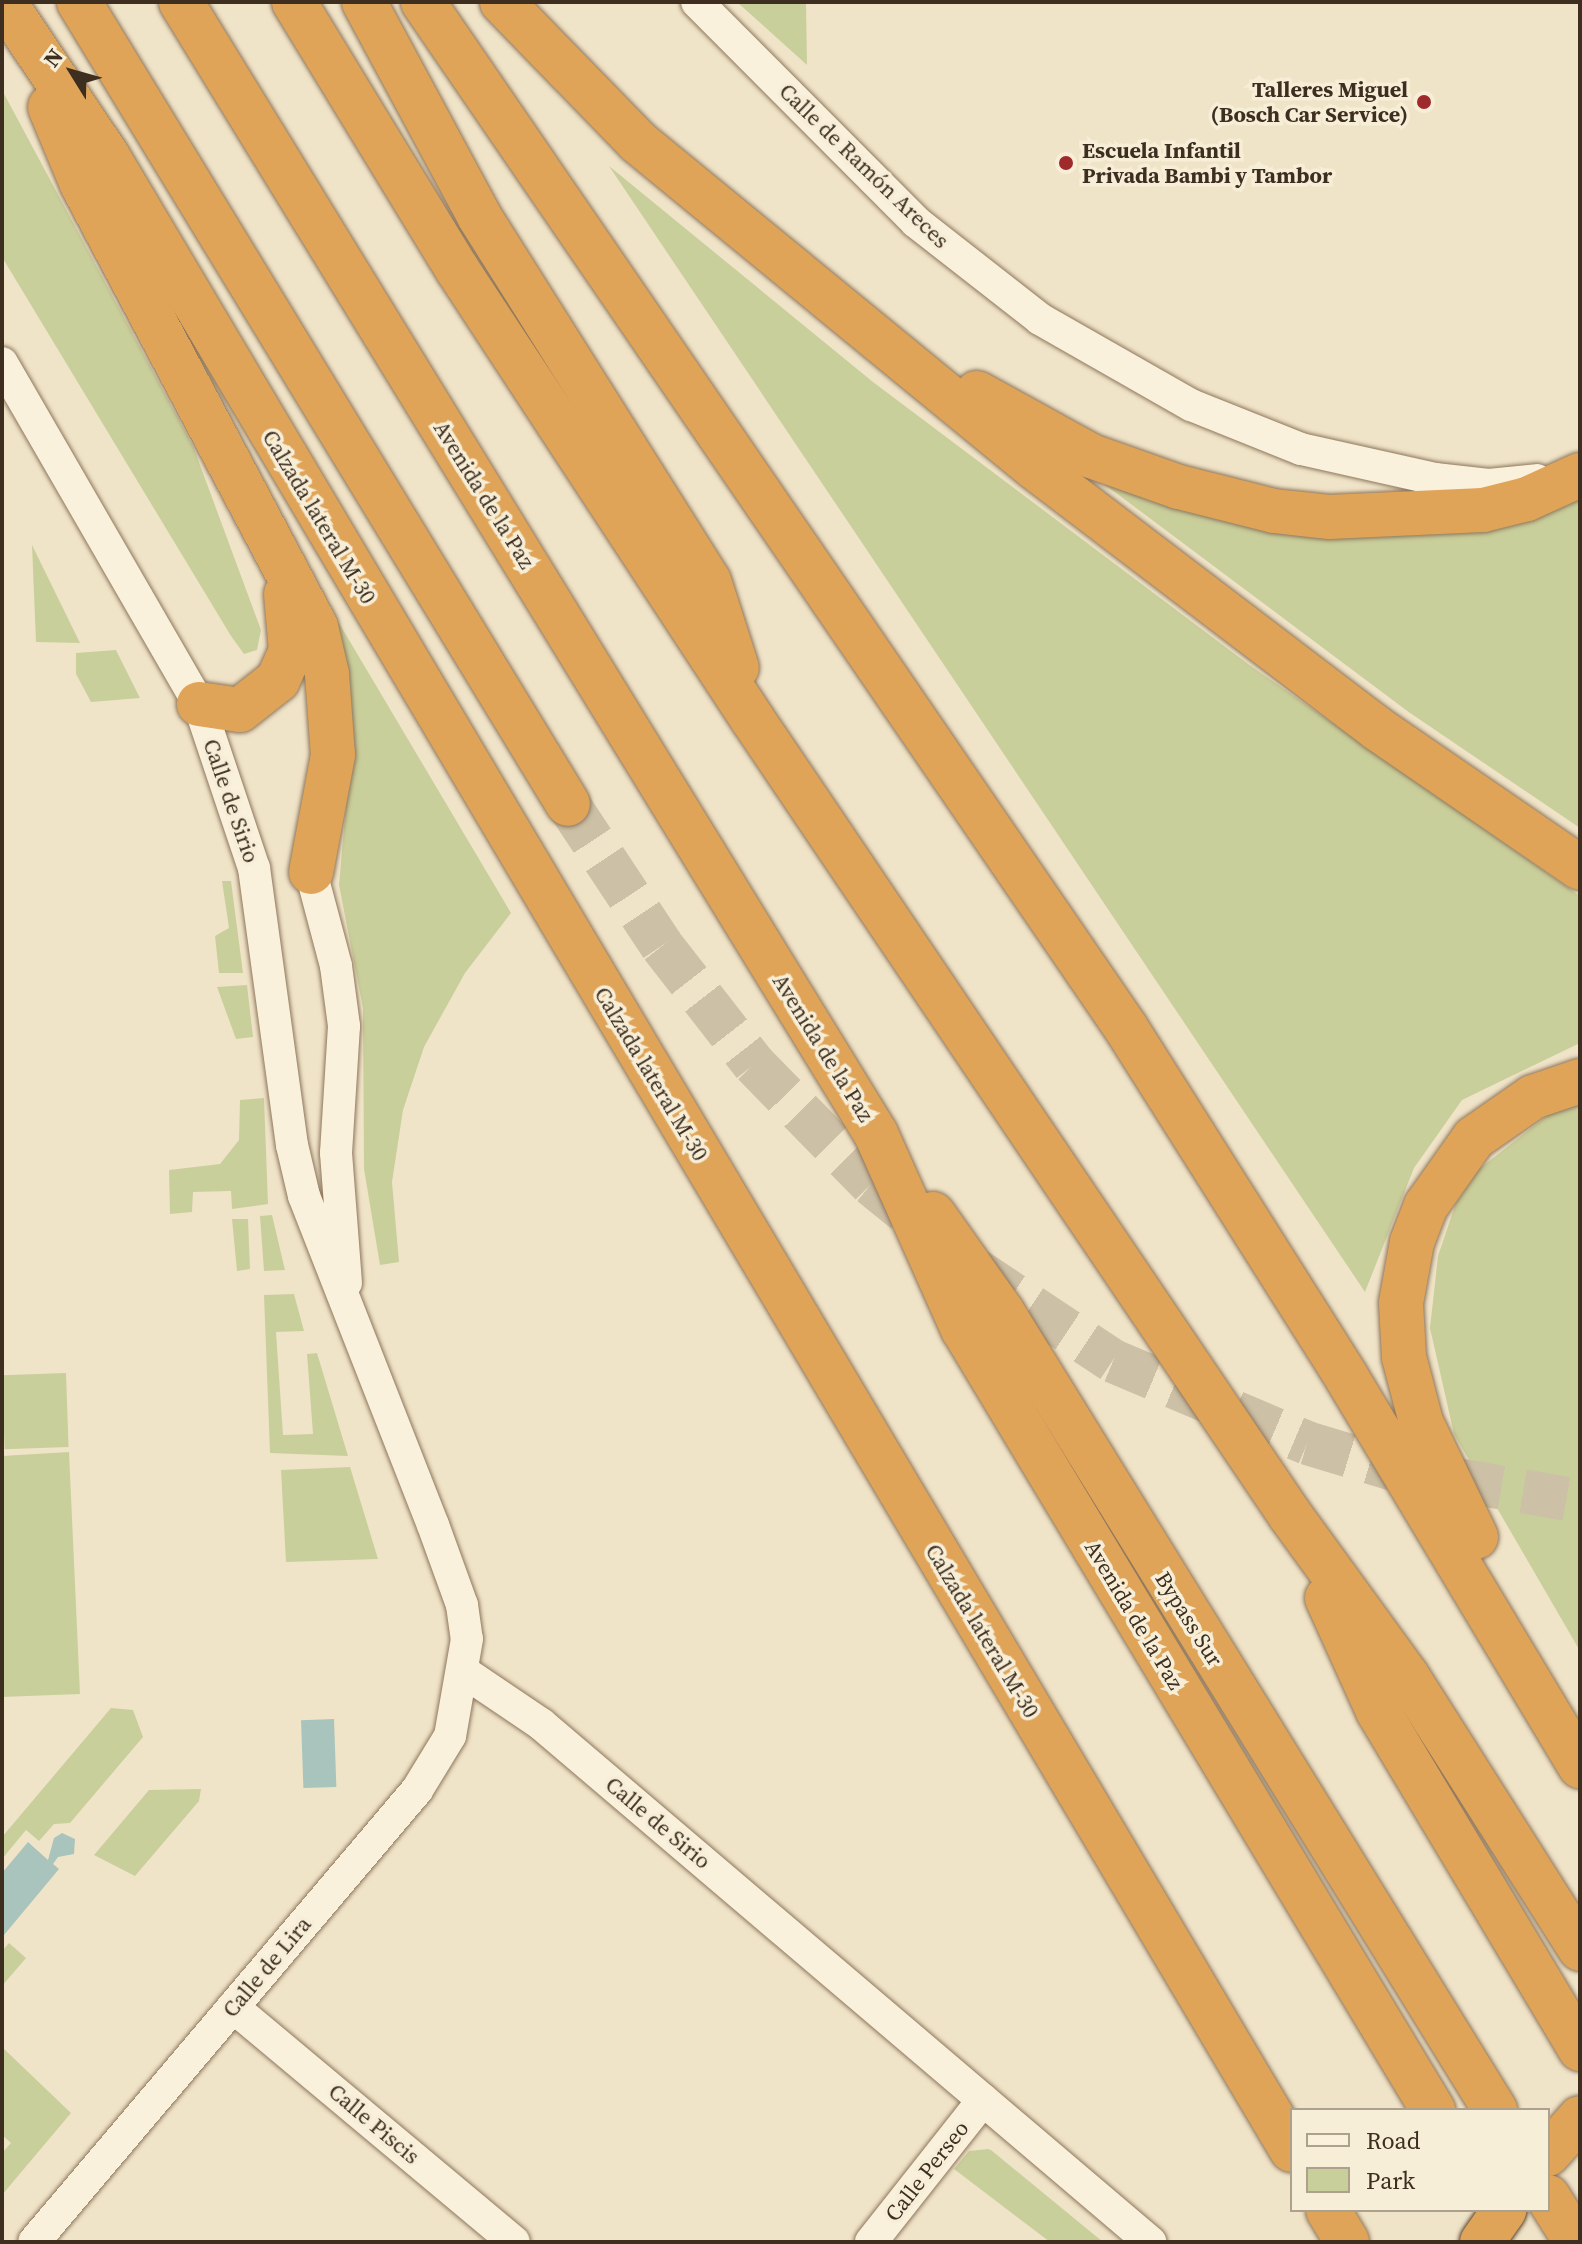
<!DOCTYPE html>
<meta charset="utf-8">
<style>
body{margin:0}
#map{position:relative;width:1582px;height:2244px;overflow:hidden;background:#f0e4c8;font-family:"Source Serif 4",serif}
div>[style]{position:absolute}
.green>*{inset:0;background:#c9cf9b;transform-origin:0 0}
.water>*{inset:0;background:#a9c4bc;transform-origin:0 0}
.motorway-tunnel>*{height:44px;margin-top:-22px;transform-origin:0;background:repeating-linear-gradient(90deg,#ccc0a6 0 44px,transparent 0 66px)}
.roads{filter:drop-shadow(0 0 2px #8d765c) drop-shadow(0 0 2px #8d765c)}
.minor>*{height:32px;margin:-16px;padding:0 16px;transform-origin:16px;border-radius:16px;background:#faf1dc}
.motorway>*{height:44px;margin:-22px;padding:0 22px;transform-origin:22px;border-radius:22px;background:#e0a458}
.bridges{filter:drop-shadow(0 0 2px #5b4430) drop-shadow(0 0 2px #5b4430)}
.motorway-bridge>*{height:44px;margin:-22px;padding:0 22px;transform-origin:22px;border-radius:22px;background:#e0a458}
.dots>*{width:22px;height:22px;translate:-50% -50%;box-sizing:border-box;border:4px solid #f7eed8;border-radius:50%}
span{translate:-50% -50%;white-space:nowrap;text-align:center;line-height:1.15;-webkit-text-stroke:7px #f7eed8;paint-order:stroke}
.poi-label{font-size:22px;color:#3d2e20;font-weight:700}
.right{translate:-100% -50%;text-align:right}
.left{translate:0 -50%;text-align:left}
.street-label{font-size:22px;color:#3d2e20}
.frame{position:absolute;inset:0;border:4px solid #3d2e20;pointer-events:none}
.legend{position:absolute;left:1290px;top:2108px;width:260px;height:104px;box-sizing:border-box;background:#f7eed8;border:2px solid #ada18e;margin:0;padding:10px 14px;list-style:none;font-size:24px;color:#3d2e20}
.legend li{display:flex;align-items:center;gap:16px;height:40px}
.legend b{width:40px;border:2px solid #ada18e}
.north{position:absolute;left:32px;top:32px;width:80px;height:80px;-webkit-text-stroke:6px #f7eed8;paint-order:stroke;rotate:307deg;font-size:22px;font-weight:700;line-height:32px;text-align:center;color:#3d2e20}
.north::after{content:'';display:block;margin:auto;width:28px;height:36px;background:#3d2e20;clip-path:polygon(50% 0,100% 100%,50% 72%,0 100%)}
</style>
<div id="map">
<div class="green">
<i style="clip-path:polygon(737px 2px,806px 2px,807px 65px)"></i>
<i style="clip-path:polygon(2px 90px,193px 446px,261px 630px,257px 650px,244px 654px,231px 636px,2px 257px)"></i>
<i style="clip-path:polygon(609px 166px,873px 382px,1248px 664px,1580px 896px,1580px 1043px,1462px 1100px,1414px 1168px,1365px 1292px)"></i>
<i style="clip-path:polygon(1096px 478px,1330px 537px,1580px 489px,1580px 828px,1410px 713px)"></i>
<i style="clip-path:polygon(32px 545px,80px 643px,36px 642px)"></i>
<i style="clip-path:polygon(336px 618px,511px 913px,465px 973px,424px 1047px,403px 1110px,392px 1182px,399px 1262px,380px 1265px,364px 1169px,363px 1008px,339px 885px,351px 750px)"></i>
<i style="clip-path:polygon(116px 650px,140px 698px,91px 702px,76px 674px,76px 653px)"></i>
<i style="clip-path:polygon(222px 881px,231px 881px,243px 973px,219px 973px,215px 936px,229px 928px)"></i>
<i style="clip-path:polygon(247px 985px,253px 1037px,236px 1039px,217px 987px)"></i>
<i style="clip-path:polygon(264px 1098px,268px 1204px,232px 1209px,231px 1191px,193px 1192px,192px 1212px,170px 1214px,169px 1170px,220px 1164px,239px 1140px,240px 1100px)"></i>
<i style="clip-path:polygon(1580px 1105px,1580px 1651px,1454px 1434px,1430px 1328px,1438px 1256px,1456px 1203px,1479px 1169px,1552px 1112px)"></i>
<i style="clip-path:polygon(272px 1215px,285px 1270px,264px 1271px,260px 1216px)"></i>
<i style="clip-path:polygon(232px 1219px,248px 1219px,250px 1269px,237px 1271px)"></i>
<i style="clip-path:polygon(294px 1294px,304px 1331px,276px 1332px,283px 1435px,313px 1434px,307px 1354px,317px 1353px,348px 1456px,270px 1453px,264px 1295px)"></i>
<i style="left:66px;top:1373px;width:74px;height:64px;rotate:88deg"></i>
<i style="clip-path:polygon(69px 1452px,80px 1694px,2px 1697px,2px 1456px)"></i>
<i style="clip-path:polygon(350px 1467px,378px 1559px,286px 1562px,281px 1470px)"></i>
<i style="clip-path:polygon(111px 1708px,133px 1710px,143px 1737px,70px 1823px,54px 1824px,39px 1841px,26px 1830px,2px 1859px,2px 1837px)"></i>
<i style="clip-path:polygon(201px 1789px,199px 1801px,135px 1876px,94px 1855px,149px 1790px)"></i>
<i style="clip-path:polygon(9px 1943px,26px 1958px,2px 1986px,2px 1951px)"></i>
<i style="clip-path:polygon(2px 2047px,71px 2113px,2px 2195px,2px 2153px,11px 2143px,2px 2135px)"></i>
<i style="clip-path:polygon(988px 2149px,991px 2150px,1103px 2242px,1050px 2242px,954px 2169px,969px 2151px)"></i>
</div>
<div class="water">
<i style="left:334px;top:1719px;width:68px;height:33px;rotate:88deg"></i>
<i style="clip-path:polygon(62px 1833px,75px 1839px,74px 1854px,58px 1857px,53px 1864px,59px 1869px,4px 1935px,2px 1873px,28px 1842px,48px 1860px,54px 1838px)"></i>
</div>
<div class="motorway-tunnel">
<i style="left:568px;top:804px;width:170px;rotate:56.5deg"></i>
<i style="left:662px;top:946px;width:150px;rotate:52.1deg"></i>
<i style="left:754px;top:1064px;width:168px;rotate:45.7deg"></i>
<i style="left:871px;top:1184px;width:67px;rotate:38.9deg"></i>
<i style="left:976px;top:1270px;width:164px;rotate:33.6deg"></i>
<i style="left:1113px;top:1361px;width:211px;rotate:22.9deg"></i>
<i style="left:1307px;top:1443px;width:90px;rotate:16.8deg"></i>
<i style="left:1393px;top:1469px;width:190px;rotate:9.7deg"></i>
</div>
<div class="roads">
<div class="minor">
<i style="left:697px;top:2px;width:310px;rotate:45.1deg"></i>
<i style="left:916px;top:222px;width:157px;rotate:38deg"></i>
<i style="left:1040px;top:319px;width:174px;rotate:29.7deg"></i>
<i style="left:1191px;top:405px;width:118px;rotate:21.8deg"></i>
<i style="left:1301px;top:449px;width:137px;rotate:12.6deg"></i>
<i style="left:1435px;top:479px;width:54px;rotate:6.3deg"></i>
<i style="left:1489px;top:485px;width:48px;rotate:-5.9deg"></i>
<i style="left:2px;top:363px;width:394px;rotate:60deg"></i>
<i style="left:199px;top:704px;width:173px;rotate:71.5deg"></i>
<i style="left:254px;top:868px;width:280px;rotate:82.2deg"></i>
<i style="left:292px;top:1145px;width:52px;rotate:76.8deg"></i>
<i style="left:304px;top:1196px;width:353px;rotate:68.6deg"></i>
<i style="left:433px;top:1525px;width:85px;rotate:70.1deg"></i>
<i style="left:462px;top:1605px;width:34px;rotate:82deg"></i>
<i style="left:467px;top:1639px;width:98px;rotate:99.9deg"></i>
<i style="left:450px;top:1736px;width:63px;rotate:121.4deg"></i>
<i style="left:417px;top:1790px;width:592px;rotate:130.28deg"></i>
<i style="left:311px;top:872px;width:97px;rotate:75.1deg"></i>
<i style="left:336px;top:966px;width:61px;rotate:82.4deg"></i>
<i style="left:344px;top:1026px;width:127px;rotate:93.6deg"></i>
<i style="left:336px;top:1153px;width:130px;rotate:85.6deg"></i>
<i style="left:464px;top:1672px;width:93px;rotate:34deg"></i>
<i style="left:541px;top:1724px;width:800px;rotate:40.38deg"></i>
<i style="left:233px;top:2007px;width:366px;rotate:39.9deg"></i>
<i style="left:871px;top:2242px;width:181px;rotate:-51.7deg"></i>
</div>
<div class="motorway">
<i style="left:4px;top:2px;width:187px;rotate:56.1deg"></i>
<i style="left:108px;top:157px;width:2318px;rotate:59.29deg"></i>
<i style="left:79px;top:2px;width:939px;rotate:58.63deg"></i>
<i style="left:181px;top:2px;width:1328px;rotate:58.45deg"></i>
<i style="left:876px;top:1134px;width:214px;rotate:66deg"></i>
<i style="left:963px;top:1329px;width:912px;rotate:58.96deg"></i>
<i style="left:294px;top:2px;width:313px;rotate:58.6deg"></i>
<i style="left:457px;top:269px;width:539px;rotate:56.72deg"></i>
<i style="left:753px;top:720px;width:959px;rotate:55.96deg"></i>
<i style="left:1290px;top:1515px;width:199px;rotate:54deg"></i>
<i style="left:1407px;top:1676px;width:323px;rotate:57.6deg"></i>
<i style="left:364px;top:2px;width:243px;rotate:61.7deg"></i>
<i style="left:479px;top:216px;width:431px;rotate:57.8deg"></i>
<i style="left:709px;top:581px;width:91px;rotate:72.2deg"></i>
<i style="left:423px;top:2px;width:1244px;rotate:55.58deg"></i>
<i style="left:1126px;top:1028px;width:414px;rotate:57.7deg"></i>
<i style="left:1347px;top:1378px;width:453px;rotate:59deg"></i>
<i style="left:502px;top:2px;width:195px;rotate:45.8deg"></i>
<i style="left:638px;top:142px;width:512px;rotate:39.38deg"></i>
<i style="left:1034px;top:467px;width:432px;rotate:37.3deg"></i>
<i style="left:1378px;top:729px;width:245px;rotate:34.5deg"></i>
<i style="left:50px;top:107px;width:83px;rotate:67.4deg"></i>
<i style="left:82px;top:184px;width:501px;rotate:62.16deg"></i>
<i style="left:316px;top:627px;width:48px;rotate:76.8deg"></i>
<i style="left:327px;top:674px;width:81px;rotate:85.8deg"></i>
<i style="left:333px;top:755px;width:119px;rotate:100.6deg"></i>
<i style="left:977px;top:393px;width:130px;rotate:28.9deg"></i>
<i style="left:1091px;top:456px;width:93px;rotate:19.4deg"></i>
<i style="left:1179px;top:487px;width:98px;rotate:14.2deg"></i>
<i style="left:1274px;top:511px;width:55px;rotate:6.2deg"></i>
<i style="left:1329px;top:517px;width:154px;rotate:-2.6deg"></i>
<i style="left:1483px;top:510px;width:45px;rotate:-14deg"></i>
<i style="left:1527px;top:499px;width:58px;rotate:-24.4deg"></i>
<i style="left:199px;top:704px;width:41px;rotate:8.3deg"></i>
<i style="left:240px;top:710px;width:48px;rotate:-38.3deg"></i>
<i style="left:278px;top:680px;width:32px;rotate:-66deg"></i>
<i style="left:291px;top:651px;width:57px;rotate:-95deg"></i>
<i style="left:933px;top:1214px;width:121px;rotate:54.7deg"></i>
<i style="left:1003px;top:1313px;width:937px;rotate:58.31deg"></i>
<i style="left:1476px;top:1537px;width:127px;rotate:-115.6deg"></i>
<i style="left:1421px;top:1422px;width:67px;rotate:-104.7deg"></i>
<i style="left:1404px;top:1357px;width:54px;rotate:-93.2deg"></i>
<i style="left:1401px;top:1303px;width:62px;rotate:-79.8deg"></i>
<i style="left:1412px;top:1242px;width:39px;rotate:-69deg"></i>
<i style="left:1426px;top:1206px;width:83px;rotate:-54.8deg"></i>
<i style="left:1474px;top:1138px;width:72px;rotate:-34.8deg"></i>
<i style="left:1533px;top:1097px;width:50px;rotate:-18.8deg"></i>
<i style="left:1327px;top:1598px;width:124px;rotate:65.7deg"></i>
<i style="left:1378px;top:1711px;width:394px;rotate:59.1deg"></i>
<i style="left:1548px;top:2154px;width:48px;rotate:-48.4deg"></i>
<i style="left:1548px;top:2197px;width:53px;rotate:58.1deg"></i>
<i style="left:1328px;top:2210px;width:37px;rotate:59deg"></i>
</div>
</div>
<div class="bridges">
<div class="motorway-bridge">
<i style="left:1482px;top:2242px;width:39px;rotate:-55deg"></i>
</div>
</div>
<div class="dots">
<i style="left:1424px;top:102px;background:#9e2a2b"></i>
<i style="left:1066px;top:163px;background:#9e2a2b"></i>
</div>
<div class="poi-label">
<span class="right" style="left:1408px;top:102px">Talleres Miguel<br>(Bosch Car Service)</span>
<span class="left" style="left:1082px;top:163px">Escuela Infantil<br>Privada Bambi y Tambor</span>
</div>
<div class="street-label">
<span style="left:864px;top:166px;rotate:44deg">Calle de Ramón Areces</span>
<span style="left:484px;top:495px;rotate:58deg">Avenida de la Paz</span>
<span style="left:319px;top:517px;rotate:59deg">Calzada lateral M-30</span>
<span style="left:231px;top:801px;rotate:71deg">Calle de Sirio</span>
<span style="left:823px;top:1048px;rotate:58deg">Avenida de la Paz</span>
<span style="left:651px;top:1074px;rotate:59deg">Calzada lateral M-30</span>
<span style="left:1134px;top:1615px;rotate:59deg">Avenida de la Paz</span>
<span style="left:1189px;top:1619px;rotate:58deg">Bypass Sur</span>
<span style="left:982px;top:1631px;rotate:59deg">Calzada lateral M-30</span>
<span style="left:658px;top:1823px;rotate:40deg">Calle de Sirio</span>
<span style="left:267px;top:1967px;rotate:-50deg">Calle de Lira</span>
<span style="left:374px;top:2124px;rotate:40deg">Calle Piscis</span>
<span style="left:927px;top:2171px;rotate:-52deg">Calle Perseo</span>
</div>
<div class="frame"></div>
<ul class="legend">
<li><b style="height:10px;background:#faf1dc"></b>Road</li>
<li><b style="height:22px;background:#c9cf9b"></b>Park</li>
</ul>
<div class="north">N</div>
</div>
